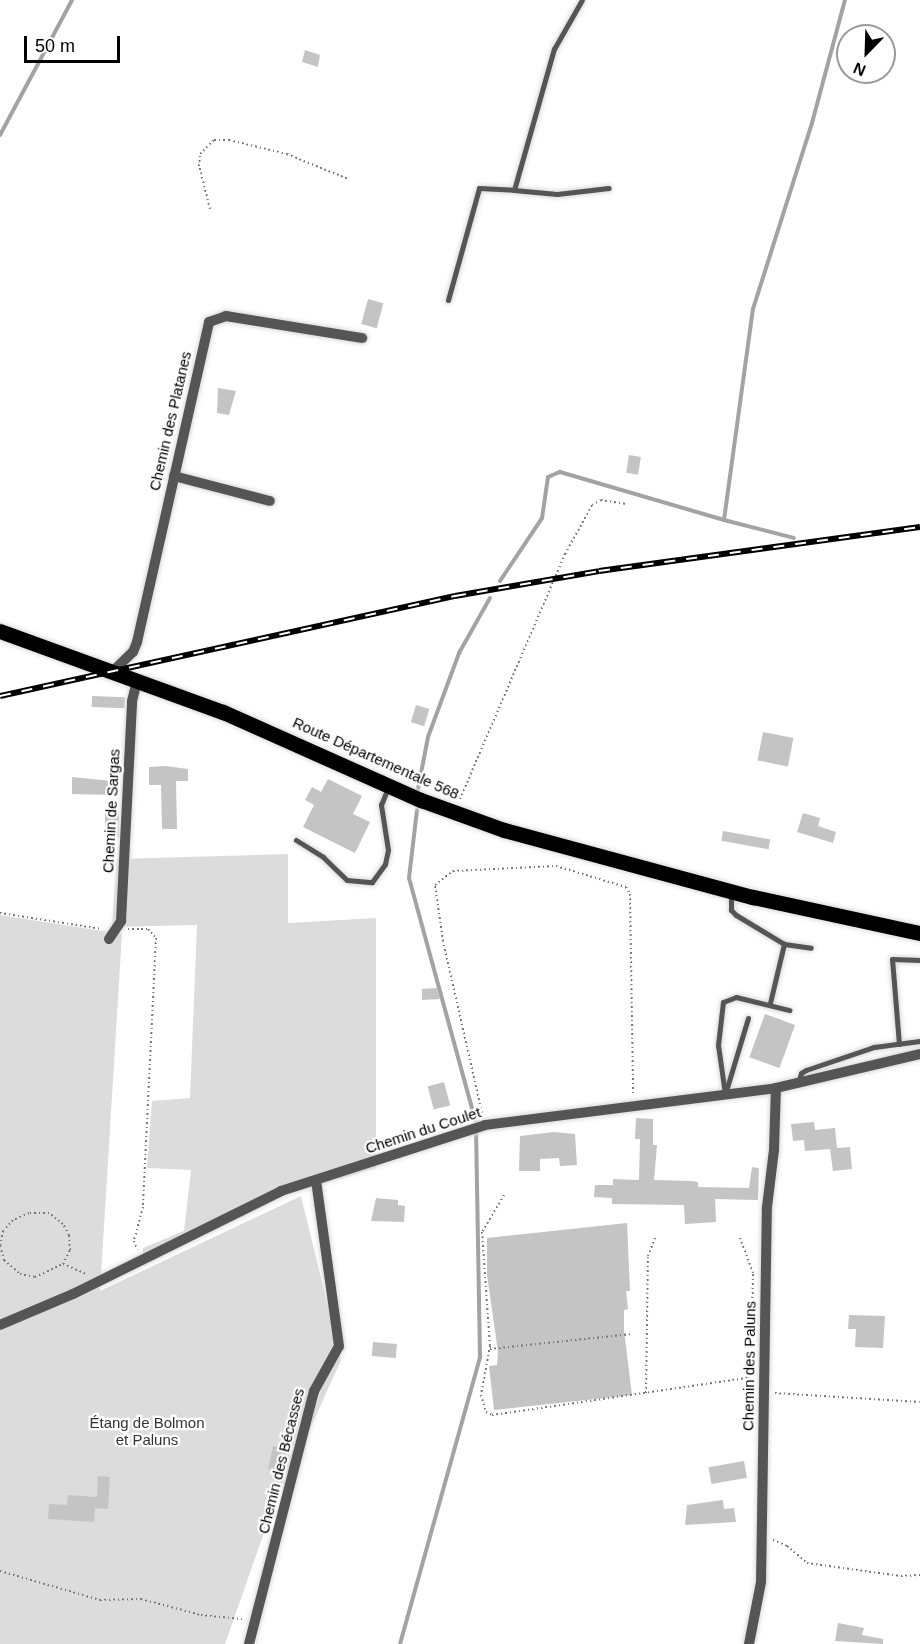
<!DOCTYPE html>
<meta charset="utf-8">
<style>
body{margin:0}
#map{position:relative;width:920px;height:1644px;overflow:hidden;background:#fff;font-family:Arial,sans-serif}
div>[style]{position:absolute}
.green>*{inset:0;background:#dcdcdc}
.stream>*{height:4px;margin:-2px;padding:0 2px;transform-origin:2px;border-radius:2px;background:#a3a3a3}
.building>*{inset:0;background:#c4c4c4;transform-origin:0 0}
.path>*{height:2px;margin-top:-1px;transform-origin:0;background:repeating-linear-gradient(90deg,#777 0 1.5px,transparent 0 4.5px)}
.roads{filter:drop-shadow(0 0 2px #dbdbdb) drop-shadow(0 0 2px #dbdbdb)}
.service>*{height:5px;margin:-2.5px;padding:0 2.5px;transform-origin:2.5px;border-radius:2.5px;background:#555}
.minor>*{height:10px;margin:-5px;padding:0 5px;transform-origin:5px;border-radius:5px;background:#555}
.primary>*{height:15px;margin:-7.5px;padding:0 7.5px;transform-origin:7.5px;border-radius:7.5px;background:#000}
.rail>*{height:6px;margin-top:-3px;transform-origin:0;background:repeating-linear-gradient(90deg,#fff 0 11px,#000 0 22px);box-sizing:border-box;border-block:2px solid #000}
span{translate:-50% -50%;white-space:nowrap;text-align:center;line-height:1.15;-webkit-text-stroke:4.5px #fff;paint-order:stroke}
.street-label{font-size:15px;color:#000}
.park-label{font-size:15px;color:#333}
.north{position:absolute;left:836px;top:24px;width:60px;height:60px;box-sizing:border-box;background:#fff;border:2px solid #999;border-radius:50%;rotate:203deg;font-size:16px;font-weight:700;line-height:24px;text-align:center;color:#000}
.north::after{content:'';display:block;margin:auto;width:21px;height:27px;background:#000;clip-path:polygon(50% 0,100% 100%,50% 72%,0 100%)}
.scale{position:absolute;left:24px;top:36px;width:96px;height:27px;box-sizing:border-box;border:3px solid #000;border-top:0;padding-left:8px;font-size:18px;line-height:21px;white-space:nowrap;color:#000;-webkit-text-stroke:4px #fff;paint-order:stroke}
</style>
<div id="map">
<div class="green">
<i style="clip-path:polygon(288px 854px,288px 923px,376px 918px,376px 1168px,285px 1195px,143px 1266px,143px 1248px,184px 1231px,191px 1170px,147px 1168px,152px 1101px,190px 1098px,197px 925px,112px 927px,117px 859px)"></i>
<i style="clip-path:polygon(0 915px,122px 934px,100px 1291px,301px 1196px,341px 1360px,267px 1524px,225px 1644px,0 1644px)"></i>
</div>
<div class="stream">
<i style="left:0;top:135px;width:153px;rotate:-61.9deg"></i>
<i style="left:724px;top:520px;width:72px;rotate:14.4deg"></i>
<i style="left:500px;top:581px;width:76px;rotate:-56.3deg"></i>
<i style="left:542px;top:518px;width:41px;rotate:-81.7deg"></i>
<i style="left:548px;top:477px;width:13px;rotate:-23deg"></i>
<i style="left:560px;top:472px;width:171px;rotate:16.3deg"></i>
<i style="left:724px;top:520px;width:213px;rotate:-82.2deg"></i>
<i style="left:753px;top:309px;width:195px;rotate:-72.4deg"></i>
<i style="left:812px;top:123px;width:127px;rotate:-75deg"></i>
<i style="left:418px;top:789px;width:53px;rotate:-79.1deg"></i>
<i style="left:428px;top:737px;width:90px;rotate:-69.7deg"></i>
<i style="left:459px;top:653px;width:63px;rotate:-60.6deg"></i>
<i style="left:417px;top:810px;width:68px;rotate:96.7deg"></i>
<i style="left:409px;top:878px;width:251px;rotate:74.7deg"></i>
<i style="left:400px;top:1644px;width:298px;rotate:-74.4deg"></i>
<i style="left:480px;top:1357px;width:224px;rotate:-91deg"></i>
</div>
<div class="building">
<i style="clip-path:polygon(305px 50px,320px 55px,318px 67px,302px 62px)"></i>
<i style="left:368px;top:299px;width:16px;height:26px;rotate:15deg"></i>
<i style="clip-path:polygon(218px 388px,236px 391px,229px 415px,217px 413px)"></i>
<i style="left:629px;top:455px;width:12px;height:18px;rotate:9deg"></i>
<i style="left:92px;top:696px;width:33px;height:11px;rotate:2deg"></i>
<i style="left:416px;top:705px;width:14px;height:18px;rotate:17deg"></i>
<i style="left:763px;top:732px;width:31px;height:29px;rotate:11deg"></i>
<i style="clip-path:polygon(166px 766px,188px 769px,188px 781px,176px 781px,177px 829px,162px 829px,161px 785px,149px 785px,149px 767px)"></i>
<i style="clip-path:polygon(72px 777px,112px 781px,112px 795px,72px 794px)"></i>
<i style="clip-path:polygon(328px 779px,362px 796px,353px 814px,370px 822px,355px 853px,303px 827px,314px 805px,305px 800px,312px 787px,321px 792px)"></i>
<i style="left:105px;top:812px;width:14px;height:25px"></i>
<i style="clip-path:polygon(803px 813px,820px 818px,818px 826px,836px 832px,833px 843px,797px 832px)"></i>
<i style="left:723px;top:831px;width:48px;height:10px;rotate:10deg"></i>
<i style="clip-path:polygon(437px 988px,440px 999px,422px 1000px,422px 989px)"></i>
<i style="left:765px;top:1014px;width:32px;height:46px;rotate:20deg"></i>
<i style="left:444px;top:1082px;width:24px;height:17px;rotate:75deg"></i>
<i style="clip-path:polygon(636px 1118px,653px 1119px,653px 1145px,657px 1145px,654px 1180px,692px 1181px,698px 1182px,698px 1187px,749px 1188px,752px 1167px,759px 1168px,758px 1200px,715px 1199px,716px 1222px,685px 1224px,684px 1205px,612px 1204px,612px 1198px,594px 1197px,595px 1185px,613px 1185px,613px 1179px,639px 1180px,640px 1139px,635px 1139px)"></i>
<i style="clip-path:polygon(814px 1122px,815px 1130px,835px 1128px,837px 1148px,850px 1147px,852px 1169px,833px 1171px,830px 1149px,805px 1151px,804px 1140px,793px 1141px,791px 1124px)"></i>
<i style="clip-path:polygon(554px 1132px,575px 1134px,577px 1165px,560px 1166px,559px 1158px,540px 1159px,540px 1171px,519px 1171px,520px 1136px)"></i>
<i style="clip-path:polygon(376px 1198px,398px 1200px,398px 1205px,405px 1206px,404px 1222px,371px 1221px)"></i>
<i style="clip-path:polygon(627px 1223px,630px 1291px,626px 1291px,628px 1309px,624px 1310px,624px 1330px,632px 1395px,494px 1410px,489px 1366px,497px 1365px,498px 1352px,487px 1275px,487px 1238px)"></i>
<i style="clip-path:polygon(849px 1315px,885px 1316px,883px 1348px,855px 1347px,856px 1329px,848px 1329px)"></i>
<i style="left:373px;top:1342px;width:24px;height:14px;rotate:5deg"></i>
<i style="left:273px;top:1446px;width:14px;height:24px;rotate:12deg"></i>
<i style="left:744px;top:1461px;width:17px;height:36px;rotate:80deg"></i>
<i style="clip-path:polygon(98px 1476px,110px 1477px,108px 1509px,95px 1508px,94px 1522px,48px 1519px,49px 1504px,67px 1505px,68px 1495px,97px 1497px)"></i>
<i style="clip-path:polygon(723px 1500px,724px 1509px,734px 1508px,736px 1522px,685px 1525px,687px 1505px)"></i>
<i style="clip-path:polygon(838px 1623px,864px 1628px,862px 1635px,883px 1639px,883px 1644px,835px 1641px)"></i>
</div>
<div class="path">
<i style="left:210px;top:209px;width:44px;rotate:-104.3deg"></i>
<i style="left:199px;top:166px;width:12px;rotate:-85deg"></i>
<i style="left:200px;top:154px;width:20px;rotate:-45deg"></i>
<i style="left:214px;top:140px;width:15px"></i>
<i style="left:229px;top:140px;width:60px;rotate:13.6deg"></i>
<i style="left:287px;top:154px;width:66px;rotate:22.3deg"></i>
<i style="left:460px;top:799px;width:267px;rotate:-66.8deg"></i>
<i style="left:565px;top:554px;width:56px;rotate:-61.1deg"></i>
<i style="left:592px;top:505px;width:10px;rotate:-29deg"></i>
<i style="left:601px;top:500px;width:26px;rotate:9deg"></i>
<i style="left:0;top:913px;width:103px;rotate:8.9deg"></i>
<i style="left:128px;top:929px;width:20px"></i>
<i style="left:148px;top:929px;width:12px;rotate:48deg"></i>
<i style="left:156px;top:938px;width:269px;rotate:92.8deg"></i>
<i style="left:143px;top:1207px;width:35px;rotate:105deg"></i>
<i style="left:134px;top:1241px;width:9px;rotate:69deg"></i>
<i style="left:482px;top:1113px;width:176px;rotate:-102.8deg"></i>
<i style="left:443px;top:941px;width:57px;rotate:-98.1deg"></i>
<i style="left:435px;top:885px;width:23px;rotate:-38deg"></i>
<i style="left:453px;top:871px;width:103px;rotate:-2.8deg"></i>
<i style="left:556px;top:866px;width:73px;rotate:16.7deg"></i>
<i style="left:626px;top:887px;width:8px;rotate:60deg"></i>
<i style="left:630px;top:894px;width:202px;rotate:89.1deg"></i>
<i style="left:504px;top:1195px;width:43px;rotate:120.7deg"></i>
<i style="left:482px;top:1232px;width:114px;rotate:86deg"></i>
<i style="left:490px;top:1346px;width:50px;rotate:100.4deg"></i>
<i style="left:481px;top:1395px;width:18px;rotate:74deg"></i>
<i style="left:486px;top:1412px;width:7px;rotate:27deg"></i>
<i style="left:492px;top:1415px;width:257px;rotate:-8.3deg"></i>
<i style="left:746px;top:1378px;width:9px;rotate:-58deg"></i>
<i style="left:751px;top:1370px;width:97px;rotate:-88.8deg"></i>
<i style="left:753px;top:1273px;width:40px;rotate:-110.2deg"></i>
<i style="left:63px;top:1264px;width:16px;rotate:-63deg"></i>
<i style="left:70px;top:1250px;width:15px;rotate:-94deg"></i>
<i style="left:69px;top:1235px;width:13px;rotate:-119deg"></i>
<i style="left:63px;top:1224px;width:18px;rotate:-142deg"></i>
<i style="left:49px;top:1213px;width:20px;rotate:180deg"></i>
<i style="left:29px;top:1213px;width:17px;rotate:156deg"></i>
<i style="left:13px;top:1220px;width:15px;rotate:132deg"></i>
<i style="left:3px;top:1231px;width:15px;rotate:101deg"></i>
<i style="left:0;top:1246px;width:15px;rotate:74deg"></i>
<i style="left:4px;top:1260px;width:21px;rotate:41deg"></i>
<i style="left:20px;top:1274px;width:15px;rotate:11deg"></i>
<i style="left:35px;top:1277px;width:31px;rotate:-25deg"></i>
<i style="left:63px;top:1264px;width:25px;rotate:23deg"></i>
<i style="left:490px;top:1349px;width:143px;rotate:-6deg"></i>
<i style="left:646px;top:1393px;width:137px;rotate:-89.2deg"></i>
<i style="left:648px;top:1256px;width:22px;rotate:-69deg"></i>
<i style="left:775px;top:1393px;width:145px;rotate:3.6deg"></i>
<i style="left:773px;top:1540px;width:15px;rotate:23deg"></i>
<i style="left:787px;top:1546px;width:26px;rotate:40deg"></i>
<i style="left:807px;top:1563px;width:95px;rotate:7.9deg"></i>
<i style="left:901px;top:1576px;width:19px;rotate:-3deg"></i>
<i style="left:0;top:1571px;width:104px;rotate:16.2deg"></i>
<i style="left:100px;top:1600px;width:41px;rotate:-1.4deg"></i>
<i style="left:141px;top:1599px;width:62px;rotate:14.9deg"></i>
<i style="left:201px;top:1615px;width:41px;rotate:5.6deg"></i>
</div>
<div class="roads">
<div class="service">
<i style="left:514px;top:190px;width:43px;rotate:5.3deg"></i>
<i style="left:557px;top:194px;width:52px;rotate:-6.6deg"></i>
<i style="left:448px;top:300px;width:116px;rotate:-74.5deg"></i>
<i style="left:479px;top:188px;width:35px;rotate:3deg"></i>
<i style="left:514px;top:190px;width:147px;rotate:-74.2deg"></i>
<i style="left:554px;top:49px;width:56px;rotate:-60.3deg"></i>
<i style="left:296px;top:840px;width:32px;rotate:32deg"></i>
<i style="left:323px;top:857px;width:33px;rotate:44deg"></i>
<i style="left:347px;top:880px;width:25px;rotate:5deg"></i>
<i style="left:372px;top:882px;width:22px;rotate:-54deg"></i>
<i style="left:385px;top:864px;width:14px;rotate:-78deg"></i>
<i style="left:388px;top:850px;width:46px;rotate:-98.8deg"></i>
<i style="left:381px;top:805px;width:18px;rotate:-68deg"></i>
<i style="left:731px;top:893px;width:17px;rotate:90deg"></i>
<i style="left:731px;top:910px;width:7px;rotate:45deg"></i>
<i style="left:736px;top:915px;width:56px;rotate:31.1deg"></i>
<i style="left:784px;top:944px;width:27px;rotate:8deg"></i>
<i style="left:770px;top:1003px;width:61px;rotate:-76.7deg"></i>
<i style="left:748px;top:1018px;width:79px;rotate:106.8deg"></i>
<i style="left:725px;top:1094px;width:49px;rotate:-98.1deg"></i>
<i style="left:718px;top:1045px;width:43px;rotate:-83.4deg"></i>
<i style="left:723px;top:1002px;width:14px;rotate:-21deg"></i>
<i style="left:736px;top:997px;width:55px;rotate:13.8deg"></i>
<i style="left:899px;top:1044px;width:85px;rotate:-94.7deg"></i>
<i style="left:892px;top:959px;width:28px;rotate:2deg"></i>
<i style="left:798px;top:1083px;width:10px;rotate:-73deg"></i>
<i style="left:801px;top:1073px;width:6px;rotate:-31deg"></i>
<i style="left:806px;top:1070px;width:72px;rotate:-18.7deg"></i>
<i style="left:874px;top:1047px;width:46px;rotate:-7.4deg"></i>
</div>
<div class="minor">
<i style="left:174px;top:476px;width:99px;rotate:14.6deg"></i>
<i style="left:112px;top:672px;width:29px;rotate:-44deg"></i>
<i style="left:133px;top:652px;width:11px;rotate:-68deg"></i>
<i style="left:137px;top:642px;width:328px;rotate:-77.3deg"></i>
<i style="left:209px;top:322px;width:18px;rotate:-19deg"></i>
<i style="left:226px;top:316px;width:138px;rotate:9.2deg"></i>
<i style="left:109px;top:939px;width:22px;rotate:-56deg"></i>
<i style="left:121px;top:921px;width:220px;rotate:-87.1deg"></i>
<i style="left:132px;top:701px;width:21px;rotate:-76deg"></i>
<i style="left:0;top:1325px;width:79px;rotate:-23deg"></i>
<i style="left:73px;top:1294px;width:232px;rotate:-26.3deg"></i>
<i style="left:281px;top:1191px;width:214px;rotate:-17.9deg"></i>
<i style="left:485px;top:1125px;width:293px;rotate:-7.2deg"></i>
<i style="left:776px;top:1088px;width:148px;rotate:-13.3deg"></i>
<i style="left:249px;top:1644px;width:261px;rotate:-75.6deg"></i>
<i style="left:314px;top:1391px;width:51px;rotate:-60.9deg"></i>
<i style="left:339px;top:1346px;width:167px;rotate:-97.9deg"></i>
<i style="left:749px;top:1644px;width:63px;rotate:-79deg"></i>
<i style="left:761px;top:1582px;width:375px;rotate:-89.1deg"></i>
<i style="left:767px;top:1207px;width:57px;rotate:-83deg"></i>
<i style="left:774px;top:1150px;width:62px;rotate:-88.2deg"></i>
</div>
<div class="primary">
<i style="left:0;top:631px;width:237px;rotate:20deg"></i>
<i style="left:223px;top:712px;width:217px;rotate:24deg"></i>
<i style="left:421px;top:800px;width:88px;rotate:19.9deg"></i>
<i style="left:504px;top:830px;width:258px;rotate:15.1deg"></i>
<i style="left:753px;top:897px;width:171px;rotate:12.2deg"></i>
</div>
</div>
<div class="rail">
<i style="left:0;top:696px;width:466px;rotate:-12.4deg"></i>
<i style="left:455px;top:596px;width:146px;rotate:-9.8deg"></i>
<i style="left:599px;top:571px;width:324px;rotate:-7.8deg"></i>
</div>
<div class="street-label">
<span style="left:170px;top:421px;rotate:-77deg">Chemin des Platanes</span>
<span style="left:376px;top:758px;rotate:24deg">Route Départementale 568</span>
<span style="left:111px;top:811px;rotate:-87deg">Chemin de Sargas</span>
<span style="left:423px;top:1130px;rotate:-18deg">Chemin du Coulet</span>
<span style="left:749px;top:1366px;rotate:-89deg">Chemin des Paluns</span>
<span style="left:281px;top:1461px;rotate:-76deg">Chemin des Bécasses</span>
</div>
<div class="park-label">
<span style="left:147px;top:1431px">Étang de Bolmon<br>et Paluns</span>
</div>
<div class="north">N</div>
<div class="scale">50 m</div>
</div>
